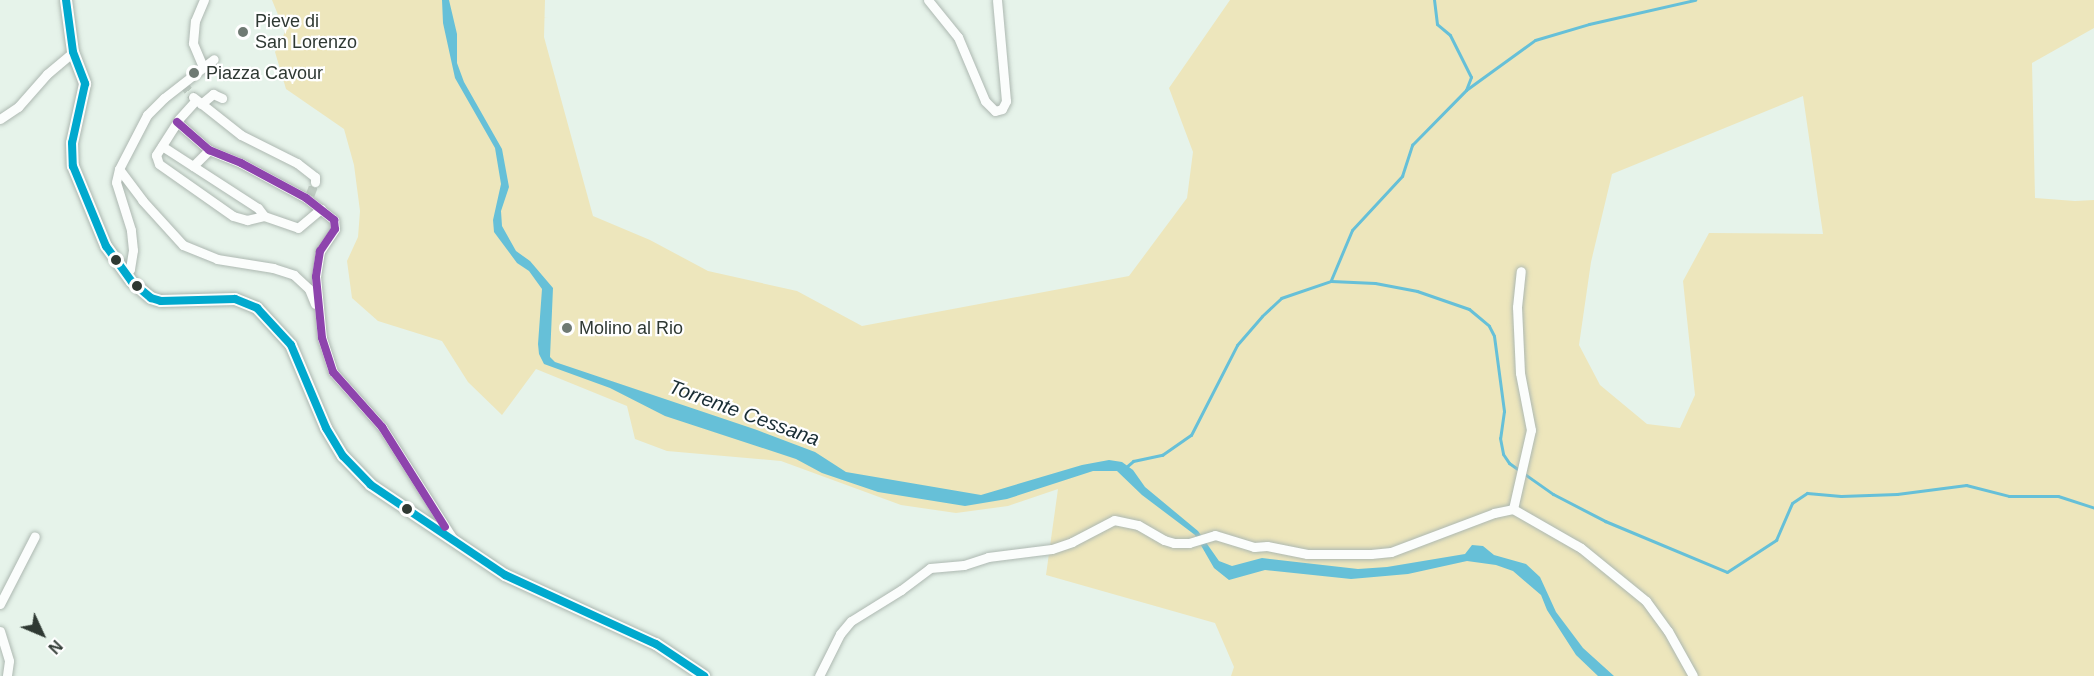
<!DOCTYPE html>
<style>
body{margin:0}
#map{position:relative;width:2094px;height:676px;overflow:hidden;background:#e6f3ea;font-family:Helvetica,sans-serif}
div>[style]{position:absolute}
.green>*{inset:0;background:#ede6bc}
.water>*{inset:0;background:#66c0d8}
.stream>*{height:3px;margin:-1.5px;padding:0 1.5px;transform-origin:1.5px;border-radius:1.5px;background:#66c0d8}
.street-tunnel>*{height:9px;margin-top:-4.5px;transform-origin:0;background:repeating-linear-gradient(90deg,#c1cec5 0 9px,transparent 0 13.5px)}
.roads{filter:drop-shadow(0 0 2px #adb8b1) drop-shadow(0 0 2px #adb8b1)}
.street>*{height:9px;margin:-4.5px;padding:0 4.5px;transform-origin:4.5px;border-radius:4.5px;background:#fbfdfc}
.secondary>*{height:12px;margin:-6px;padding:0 6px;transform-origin:6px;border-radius:6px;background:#fbfdfc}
.bus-1>*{height:8px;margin:-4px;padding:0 4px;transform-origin:4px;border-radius:4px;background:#00a9ce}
.bus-2>*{height:8px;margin:-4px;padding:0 4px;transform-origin:4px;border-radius:4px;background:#8e44ad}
.dots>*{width:16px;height:16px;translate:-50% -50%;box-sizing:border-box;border:3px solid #fff;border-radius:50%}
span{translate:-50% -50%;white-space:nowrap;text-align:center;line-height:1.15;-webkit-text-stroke:4.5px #fff;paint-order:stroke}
.poi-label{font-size:18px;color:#2f3933}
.left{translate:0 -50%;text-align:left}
.water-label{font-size:20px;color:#192d34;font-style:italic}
.north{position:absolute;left:12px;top:604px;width:60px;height:60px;-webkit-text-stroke:4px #fff;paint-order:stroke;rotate:134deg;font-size:16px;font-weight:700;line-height:24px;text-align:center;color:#2f3933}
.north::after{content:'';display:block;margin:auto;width:21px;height:27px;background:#2f3933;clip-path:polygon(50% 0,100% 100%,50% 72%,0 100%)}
</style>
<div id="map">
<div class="green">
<i style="clip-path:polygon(evenodd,272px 0,545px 0,544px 37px,593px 216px,650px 240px,708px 271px,797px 291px,862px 326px,1129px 276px,1187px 198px,1193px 152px,1169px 88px,1230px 0,2094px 0,2094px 28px,2032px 63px,2035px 198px,2075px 201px,2094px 200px,2094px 676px,1231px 676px,1234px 667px,1215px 623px,1046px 575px,1058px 489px,1008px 506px,956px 513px,901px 505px,781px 461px,667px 451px,635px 439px,627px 406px,536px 369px,502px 415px,468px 382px,442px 341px,378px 321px,352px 298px,347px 261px,358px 237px,360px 211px,354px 165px,344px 129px,286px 89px,275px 52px,285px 32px,272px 0,1803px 96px,1823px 234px,1709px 233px,1683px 281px,1695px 395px,1680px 428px,1647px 424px,1600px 385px,1579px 345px,1591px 262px,1612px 174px,1803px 96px)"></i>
</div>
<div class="water">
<i style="clip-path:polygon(442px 0,449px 0,457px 34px,457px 63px,464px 82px,502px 149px,509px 187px,501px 211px,502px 226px,516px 251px,530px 261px,553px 288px,550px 357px,555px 362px,757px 430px,815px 452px,846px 472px,981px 495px,1082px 465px,1109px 460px,1122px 462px,1133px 470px,1145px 487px,1198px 531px,1219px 561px,1232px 566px,1262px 558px,1358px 569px,1387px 567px,1465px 554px,1472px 545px,1483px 546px,1494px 555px,1526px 564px,1540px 577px,1556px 612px,1583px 648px,1614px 676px,1598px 676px,1576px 655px,1547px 610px,1541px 595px,1513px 571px,1496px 565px,1467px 561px,1408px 574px,1351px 579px,1265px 570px,1229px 580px,1214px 568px,1195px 535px,1142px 495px,1117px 471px,1093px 471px,1007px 499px,965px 506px,878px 492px,822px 473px,796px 459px,665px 416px,610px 388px,544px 364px,539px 354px,538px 344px,542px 289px,529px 271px,517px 263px,494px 232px,493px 220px,501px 184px,495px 148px,455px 78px,443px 23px)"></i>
</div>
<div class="stream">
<i style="left:1466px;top:90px;width:85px;rotate:-35.9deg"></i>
<i style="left:1535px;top:40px;width:56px;rotate:-16.5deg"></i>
<i style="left:1589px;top:24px;width:109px;rotate:-12.8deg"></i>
<i style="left:1331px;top:280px;width:54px;rotate:-67.2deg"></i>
<i style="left:1352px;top:230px;width:74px;rotate:-47.2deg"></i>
<i style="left:1402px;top:176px;width:33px;rotate:-72deg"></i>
<i style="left:1412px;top:145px;width:77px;rotate:-45.5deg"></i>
<i style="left:1466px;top:90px;width:14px;rotate:-69deg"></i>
<i style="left:1471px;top:77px;width:47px;rotate:-116.6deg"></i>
<i style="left:1450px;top:35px;width:17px;rotate:-140deg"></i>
<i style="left:1437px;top:24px;width:24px;rotate:-97deg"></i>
<i style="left:1125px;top:468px;width:11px;rotate:-41deg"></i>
<i style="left:1133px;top:461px;width:30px;rotate:-12deg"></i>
<i style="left:1162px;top:455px;width:35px;rotate:-35deg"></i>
<i style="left:1191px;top:435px;width:101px;rotate:-62.9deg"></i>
<i style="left:1237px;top:345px;width:38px;rotate:-49deg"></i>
<i style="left:1262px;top:316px;width:26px;rotate:-43deg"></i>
<i style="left:1281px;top:298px;width:53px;rotate:-18.8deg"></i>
<i style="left:1331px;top:281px;width:44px;rotate:2.6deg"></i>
<i style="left:1375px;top:283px;width:43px;rotate:10.8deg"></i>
<i style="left:1417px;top:291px;width:55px;rotate:19.1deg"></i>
<i style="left:1469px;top:309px;width:26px;rotate:40deg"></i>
<i style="left:1489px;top:326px;width:11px;rotate:63deg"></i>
<i style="left:1494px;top:336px;width:76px;rotate:82.4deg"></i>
<i style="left:1504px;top:411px;width:27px;rotate:98deg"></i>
<i style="left:1500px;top:438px;width:16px;rotate:79deg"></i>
<i style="left:1503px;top:454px;width:11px;rotate:56deg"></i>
<i style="left:1509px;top:463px;width:54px;rotate:35.2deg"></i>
<i style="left:1553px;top:494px;width:59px;rotate:27.4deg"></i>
<i style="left:1605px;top:521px;width:132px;rotate:22.7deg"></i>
<i style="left:1727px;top:572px;width:59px;rotate:-33.1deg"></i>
<i style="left:1776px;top:540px;width:40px;rotate:-66.6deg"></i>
<i style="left:1792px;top:503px;width:18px;rotate:-34deg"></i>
<i style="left:1807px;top:493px;width:34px;rotate:5deg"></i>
<i style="left:1841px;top:496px;width:56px;rotate:-2deg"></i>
<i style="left:1897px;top:494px;width:70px;rotate:-7.4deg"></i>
<i style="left:1966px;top:485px;width:44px;rotate:14.3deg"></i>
<i style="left:2009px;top:496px;width:49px"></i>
<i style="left:2058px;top:496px;width:38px;rotate:18deg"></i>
</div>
<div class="street-tunnel">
<i style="left:183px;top:83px;width:17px;rotate:54deg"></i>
<i style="left:310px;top:195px;width:14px;rotate:-69deg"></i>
</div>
<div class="roads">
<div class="street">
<i style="left:928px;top:0;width:48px;rotate:51deg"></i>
<i style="left:958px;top:37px;width:69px;rotate:67.1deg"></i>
<i style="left:985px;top:101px;width:14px;rotate:45deg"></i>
<i style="left:995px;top:111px;width:7px;rotate:-16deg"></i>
<i style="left:1002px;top:109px;width:9px;rotate:-63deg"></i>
<i style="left:1006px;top:101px;width:101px;rotate:-95.1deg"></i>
<i style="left:203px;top:67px;width:26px;rotate:-113deg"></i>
<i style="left:193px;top:43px;width:22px;rotate:-85deg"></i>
<i style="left:195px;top:21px;width:23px;rotate:-67deg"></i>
<i style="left:193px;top:97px;width:61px;rotate:38.4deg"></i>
<i style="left:241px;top:135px;width:63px;rotate:26.6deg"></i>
<i style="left:297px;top:163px;width:23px;rotate:38deg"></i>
<i style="left:315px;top:177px;width:5px;rotate:90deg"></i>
<i style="left:196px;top:100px;width:25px;rotate:132deg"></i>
<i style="left:179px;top:119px;width:43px;rotate:122.6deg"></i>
<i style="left:156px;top:155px;width:9px;rotate:72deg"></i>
<i style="left:159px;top:164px;width:90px;rotate:35.1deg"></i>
<i style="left:233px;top:216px;width:15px;rotate:16deg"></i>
<i style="left:247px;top:220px;width:17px;rotate:-13deg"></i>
<i style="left:201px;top:104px;width:16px;rotate:-40deg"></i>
<i style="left:213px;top:94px;width:10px;rotate:24deg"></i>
<i style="left:0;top:119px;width:22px;rotate:-34deg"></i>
<i style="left:18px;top:107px;width:44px;rotate:-48.7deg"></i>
<i style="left:47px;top:74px;width:34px;rotate:-40deg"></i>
<i style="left:177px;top:122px;width:43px;rotate:41.2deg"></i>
<i style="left:209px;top:150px;width:35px;rotate:22deg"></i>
<i style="left:241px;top:163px;width:74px;rotate:28.3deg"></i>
<i style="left:306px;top:198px;width:36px;rotate:38deg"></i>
<i style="left:334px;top:220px;width:9px;rotate:84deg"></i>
<i style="left:335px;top:229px;width:27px;rotate:124deg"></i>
<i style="left:320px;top:251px;width:26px;rotate:99deg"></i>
<i style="left:316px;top:277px;width:61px;rotate:84.4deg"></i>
<i style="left:322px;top:338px;width:36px;rotate:72deg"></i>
<i style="left:333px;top:372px;width:74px;rotate:48.3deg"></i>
<i style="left:382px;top:427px;width:133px;rotate:57.6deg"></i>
<i style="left:162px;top:146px;width:114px;rotate:32.9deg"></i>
<i style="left:258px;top:208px;width:10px;rotate:53deg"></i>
<i style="left:193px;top:166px;width:23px;rotate:-45deg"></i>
<i style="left:119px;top:169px;width:39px;rotate:53deg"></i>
<i style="left:142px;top:200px;width:61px;rotate:47.7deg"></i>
<i style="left:183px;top:245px;width:37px;rotate:22deg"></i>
<i style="left:217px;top:259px;width:57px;rotate:9.1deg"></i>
<i style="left:273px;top:268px;width:22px;rotate:18deg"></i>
<i style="left:294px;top:275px;width:21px;rotate:43deg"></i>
<i style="left:309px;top:289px;width:16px;rotate:68deg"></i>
<i style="left:264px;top:216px;width:36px;rotate:19deg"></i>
<i style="left:298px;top:228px;width:30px;rotate:-40deg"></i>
<i style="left:126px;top:275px;width:7px;rotate:-56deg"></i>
<i style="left:130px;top:269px;width:19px;rotate:-81deg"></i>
<i style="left:133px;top:250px;width:20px;rotate:-96deg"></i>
<i style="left:131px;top:230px;width:50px;rotate:-107.4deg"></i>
<i style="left:116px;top:182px;width:13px;rotate:-77deg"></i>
<i style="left:119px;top:169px;width:61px;rotate:-62.6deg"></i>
<i style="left:147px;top:115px;width:24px;rotate:-45deg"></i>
<i style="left:164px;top:98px;width:63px;rotate:-38deg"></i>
<i style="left:1513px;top:509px;width:81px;rotate:-77.2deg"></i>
<i style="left:1531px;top:430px;width:58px;rotate:-100.9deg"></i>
<i style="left:1520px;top:373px;width:66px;rotate:-92.6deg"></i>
<i style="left:1517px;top:307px;width:36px;rotate:-84deg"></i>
<i style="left:0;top:604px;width:76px;rotate:-62.8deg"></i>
<i style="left:0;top:631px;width:31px;rotate:73deg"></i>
<i style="left:9px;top:661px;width:15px;rotate:98deg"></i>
<i style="left:819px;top:676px;width:47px;rotate:-63.4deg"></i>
<i style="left:840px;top:634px;width:17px;rotate:-50deg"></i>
<i style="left:851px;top:621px;width:59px;rotate:-31.8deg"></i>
<i style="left:901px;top:590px;width:36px;rotate:-37deg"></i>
<i style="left:930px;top:568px;width:34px;rotate:-5deg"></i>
<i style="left:964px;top:565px;width:25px;rotate:-18deg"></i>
<i style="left:988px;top:557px;width:64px;rotate:-7.1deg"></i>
<i style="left:1052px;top:549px;width:21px;rotate:-19deg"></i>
<i style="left:1072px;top:542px;width:47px;rotate:-27.6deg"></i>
<i style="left:1114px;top:520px;width:25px;rotate:12deg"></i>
<i style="left:1138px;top:525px;width:30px;rotate:30deg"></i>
<i style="left:1164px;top:540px;width:10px;rotate:17deg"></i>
<i style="left:1174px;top:543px;width:15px"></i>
<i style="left:1189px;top:543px;width:27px;rotate:-17deg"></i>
<i style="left:1215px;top:535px;width:41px;rotate:17.1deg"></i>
<i style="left:1254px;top:547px;width:13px;rotate:-4deg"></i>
<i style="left:1267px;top:546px;width:41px;rotate:11.3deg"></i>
<i style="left:1307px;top:554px;width:64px"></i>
<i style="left:1371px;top:554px;width:20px;rotate:-6deg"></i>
<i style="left:1391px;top:552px;width:110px;rotate:-20.7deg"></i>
<i style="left:1494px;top:513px;width:19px;rotate:-12deg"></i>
<i style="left:1513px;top:509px;width:78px;rotate:29.8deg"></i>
<i style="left:1581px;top:548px;width:84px;rotate:39.2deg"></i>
<i style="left:1646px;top:601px;width:37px;rotate:54deg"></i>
<i style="left:1668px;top:631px;width:51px;rotate:60.9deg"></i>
</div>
<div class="secondary">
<i style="left:66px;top:0;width:52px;rotate:82.3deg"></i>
<i style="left:73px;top:52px;width:34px;rotate:69deg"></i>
<i style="left:85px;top:84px;width:60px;rotate:102.4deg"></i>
<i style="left:72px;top:143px;width:23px;rotate:88deg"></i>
<i style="left:73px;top:166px;width:87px;rotate:67.6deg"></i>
<i style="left:106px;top:246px;width:44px;rotate:54.2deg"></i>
<i style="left:132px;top:282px;width:25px;rotate:40deg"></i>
<i style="left:151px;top:298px;width:10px;rotate:17deg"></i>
<i style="left:161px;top:301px;width:74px;rotate:-1.5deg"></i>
<i style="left:235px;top:299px;width:24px;rotate:22deg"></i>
<i style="left:257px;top:308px;width:50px;rotate:47.4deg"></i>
<i style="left:291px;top:345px;width:90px;rotate:67.1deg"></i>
<i style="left:326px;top:428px;width:33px;rotate:59deg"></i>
<i style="left:343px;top:456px;width:40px;rotate:46deg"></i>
<i style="left:371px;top:485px;width:161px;rotate:33.9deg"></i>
<i style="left:505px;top:575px;width:166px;rotate:24.6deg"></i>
<i style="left:656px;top:644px;width:58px;rotate:33.7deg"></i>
</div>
</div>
<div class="bus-1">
<i style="left:66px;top:0;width:52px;rotate:82.3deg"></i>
<i style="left:73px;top:52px;width:34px;rotate:69deg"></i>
<i style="left:85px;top:84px;width:60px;rotate:102.4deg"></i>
<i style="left:72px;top:143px;width:23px;rotate:88deg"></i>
<i style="left:73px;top:166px;width:87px;rotate:67.6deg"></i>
<i style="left:106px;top:246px;width:44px;rotate:54.2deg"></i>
<i style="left:132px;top:282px;width:25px;rotate:40deg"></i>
<i style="left:151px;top:298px;width:10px;rotate:17deg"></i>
<i style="left:161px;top:301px;width:74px;rotate:-1.5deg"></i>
<i style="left:235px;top:299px;width:24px;rotate:22deg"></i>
<i style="left:257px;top:308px;width:50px;rotate:47.4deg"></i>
<i style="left:291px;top:345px;width:90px;rotate:67.1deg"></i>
<i style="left:326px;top:428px;width:33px;rotate:59deg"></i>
<i style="left:343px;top:456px;width:40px;rotate:46deg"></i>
<i style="left:371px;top:485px;width:161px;rotate:33.9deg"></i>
<i style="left:505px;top:575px;width:166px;rotate:24.6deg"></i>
<i style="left:656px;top:644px;width:58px;rotate:33.7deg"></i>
</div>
<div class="bus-2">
<i style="left:177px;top:122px;width:43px;rotate:41.2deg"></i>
<i style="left:209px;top:150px;width:35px;rotate:22deg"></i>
<i style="left:241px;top:163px;width:74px;rotate:28.3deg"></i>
<i style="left:306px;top:198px;width:36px;rotate:38deg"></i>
<i style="left:334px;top:220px;width:9px;rotate:84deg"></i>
<i style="left:335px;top:229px;width:27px;rotate:124deg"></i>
<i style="left:320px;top:251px;width:26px;rotate:99deg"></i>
<i style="left:316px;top:277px;width:61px;rotate:84.4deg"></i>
<i style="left:322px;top:338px;width:36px;rotate:72deg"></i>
<i style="left:333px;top:372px;width:74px;rotate:48.3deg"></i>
<i style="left:382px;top:427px;width:118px;rotate:57.8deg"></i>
</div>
<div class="dots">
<i style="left:243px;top:32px;background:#6f7a73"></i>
<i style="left:194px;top:73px;background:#6f7a73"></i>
<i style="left:116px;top:260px;background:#2f3933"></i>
<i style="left:137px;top:286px;background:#2f3933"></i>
<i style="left:567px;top:328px;background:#6f7a73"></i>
<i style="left:407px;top:509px;background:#2f3933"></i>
</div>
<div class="poi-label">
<span class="left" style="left:255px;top:32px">Pieve di<br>San Lorenzo</span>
<span class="left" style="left:206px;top:73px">Piazza Cavour</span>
<span class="left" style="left:579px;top:328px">Molino al Rio</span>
</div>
<div class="water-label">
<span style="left:744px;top:413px;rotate:20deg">Torrente Cessana</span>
</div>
<div class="north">N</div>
</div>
